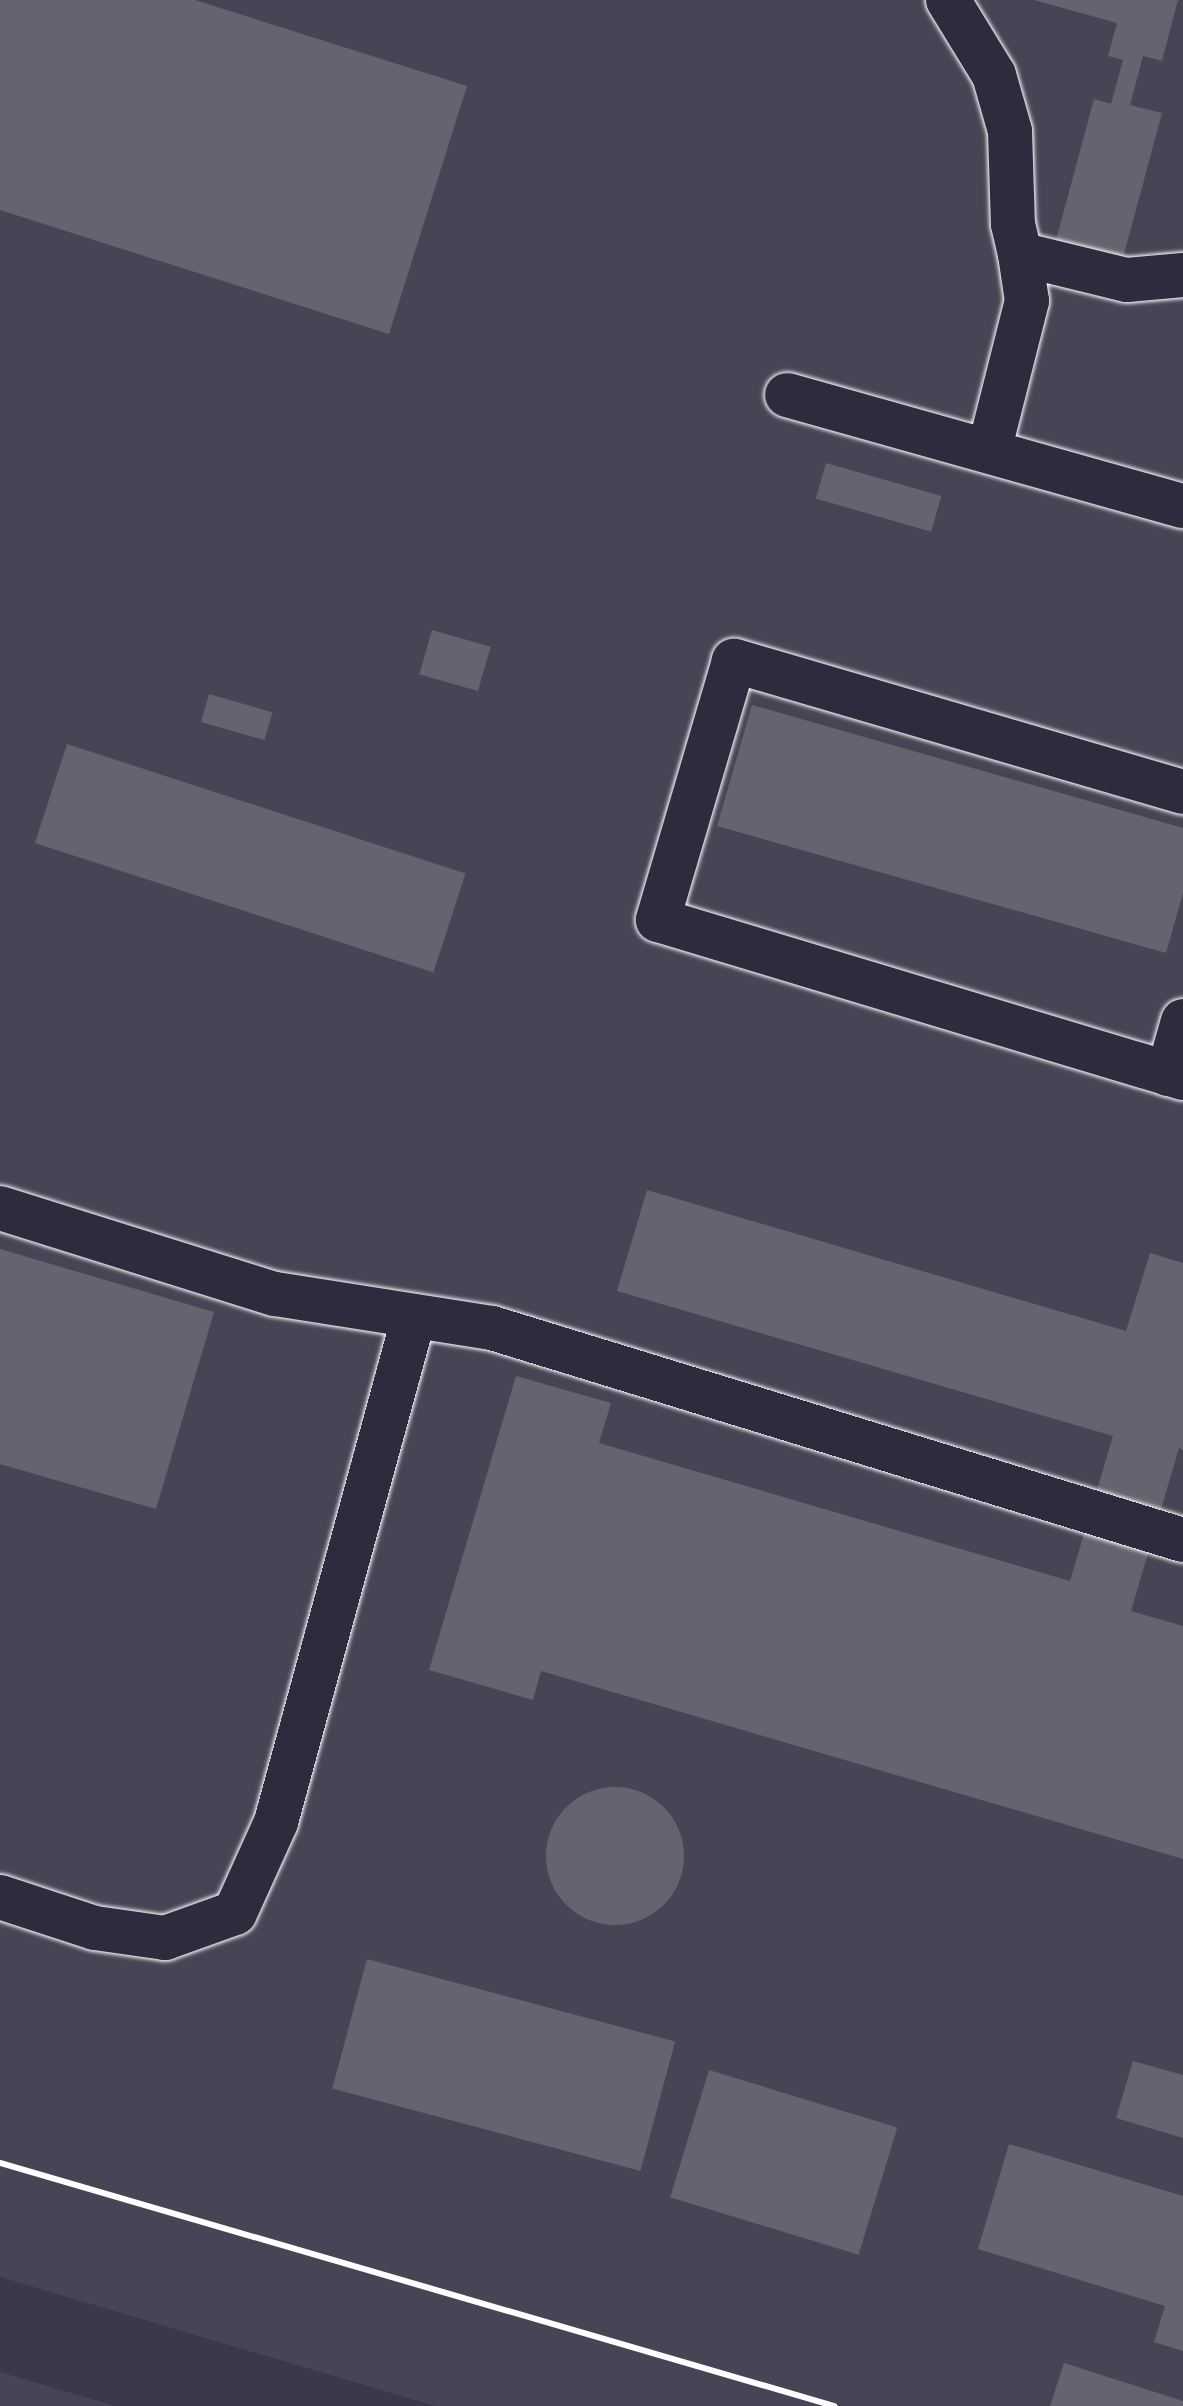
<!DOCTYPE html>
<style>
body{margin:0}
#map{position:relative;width:1183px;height:2406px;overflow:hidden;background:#3c3749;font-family:Caveat,sans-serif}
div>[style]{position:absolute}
.built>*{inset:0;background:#494455}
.building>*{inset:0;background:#666270;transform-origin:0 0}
.round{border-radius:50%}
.roads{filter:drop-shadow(0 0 2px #fff) drop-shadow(0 0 2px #fff)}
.minor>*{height:44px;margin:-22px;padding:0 22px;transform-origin:22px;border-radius:22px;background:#2f2a3d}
.rail>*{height:6px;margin:-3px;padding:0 3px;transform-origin:3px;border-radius:3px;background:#fff}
span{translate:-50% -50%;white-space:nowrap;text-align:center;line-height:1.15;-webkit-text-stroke:8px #2f2a3d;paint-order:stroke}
</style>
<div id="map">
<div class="built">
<i style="clip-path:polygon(0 0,1183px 0,1183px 2406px,435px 2406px,0 2277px)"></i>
<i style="clip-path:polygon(0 2372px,115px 2406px,0 2406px)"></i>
</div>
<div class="building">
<i style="clip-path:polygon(0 0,195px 0,467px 86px,389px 334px,0 210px)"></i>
<i style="clip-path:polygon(1034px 0,1178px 0,1162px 61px,1143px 56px,1130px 105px,1162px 113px,1123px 258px,1056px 240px,1094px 99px,1111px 104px,1123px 60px,1108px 56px,1117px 23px)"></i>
<i style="left:826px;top:463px;width:120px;height:37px;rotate:16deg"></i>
<i style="left:432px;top:630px;width:61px;height:46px;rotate:16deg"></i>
<i style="left:209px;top:694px;width:66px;height:29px;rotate:16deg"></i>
<i style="clip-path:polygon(752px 705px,1183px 828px,1183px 893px,1166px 953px,717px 826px)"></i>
<i style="left:67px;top:744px;width:419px;height:104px;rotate:18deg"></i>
<i style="clip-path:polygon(647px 1190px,1126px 1331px,1150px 1253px,1183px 1263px,1183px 1450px,1179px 1448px,1131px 1611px,1183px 1626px,1183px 1859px,541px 1671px,533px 1700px,429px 1670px,516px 1376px,611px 1403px,599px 1443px,1070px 1581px,1113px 1436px,617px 1291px)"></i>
<i style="clip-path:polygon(0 1249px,214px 1312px,156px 1509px,0 1464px)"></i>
<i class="round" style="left:546px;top:1787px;width:138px;height:138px"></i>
<i style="left:367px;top:1959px;width:319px;height:134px;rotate:15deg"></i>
<i style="clip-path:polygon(1133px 2061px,1183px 2075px,1183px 2138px,1116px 2118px)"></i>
<i style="left:709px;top:2070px;width:197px;height:133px;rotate:17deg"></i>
<i style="clip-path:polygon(1009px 2144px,1183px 2196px,1183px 2351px,1154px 2342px,1165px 2306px,978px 2249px)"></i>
<i style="clip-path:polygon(1064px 2363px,1183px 2401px,1183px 2406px,1050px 2406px)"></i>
</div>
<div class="roads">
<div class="minor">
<i style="left:948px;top:0;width:88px;rotate:58.5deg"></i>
<i style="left:994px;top:75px;width:58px;rotate:74.1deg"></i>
<i style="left:1010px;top:131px;width:93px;rotate:88.2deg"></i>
<i style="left:1013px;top:224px;width:31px;rotate:77deg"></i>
<i style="left:1020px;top:254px;width:110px;rotate:13.7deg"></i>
<i style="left:1127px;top:280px;width:56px;rotate:-5.1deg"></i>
<i style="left:787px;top:395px;width:411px;rotate:15.7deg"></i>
<i style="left:989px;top:451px;width:155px;rotate:-75.8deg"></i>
<i style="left:1027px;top:301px;width:48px;rotate:-98.5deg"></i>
<i style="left:1183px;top:792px;width:468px;rotate:-163.7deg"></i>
<i style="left:734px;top:661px;width:270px;rotate:106.4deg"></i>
<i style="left:658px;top:920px;width:548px;rotate:16.75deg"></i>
<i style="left:1168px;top:1074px;width:55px;rotate:-74.2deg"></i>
<i style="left:0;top:1208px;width:288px;rotate:17.4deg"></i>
<i style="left:275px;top:1294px;width:220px;rotate:8.9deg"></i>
<i style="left:492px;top:1328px;width:723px;rotate:17.06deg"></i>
<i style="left:0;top:1897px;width:100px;rotate:18.1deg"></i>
<i style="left:95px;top:1928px;width:71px;rotate:8.1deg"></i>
<i style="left:165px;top:1938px;width:74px;rotate:-19.7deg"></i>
<i style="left:235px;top:1913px;width:100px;rotate:-65.7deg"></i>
<i style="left:276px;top:1822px;width:524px;rotate:-74.74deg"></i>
</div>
</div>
<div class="rail">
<i style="left:0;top:2163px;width:869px;rotate:16.24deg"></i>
</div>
</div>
